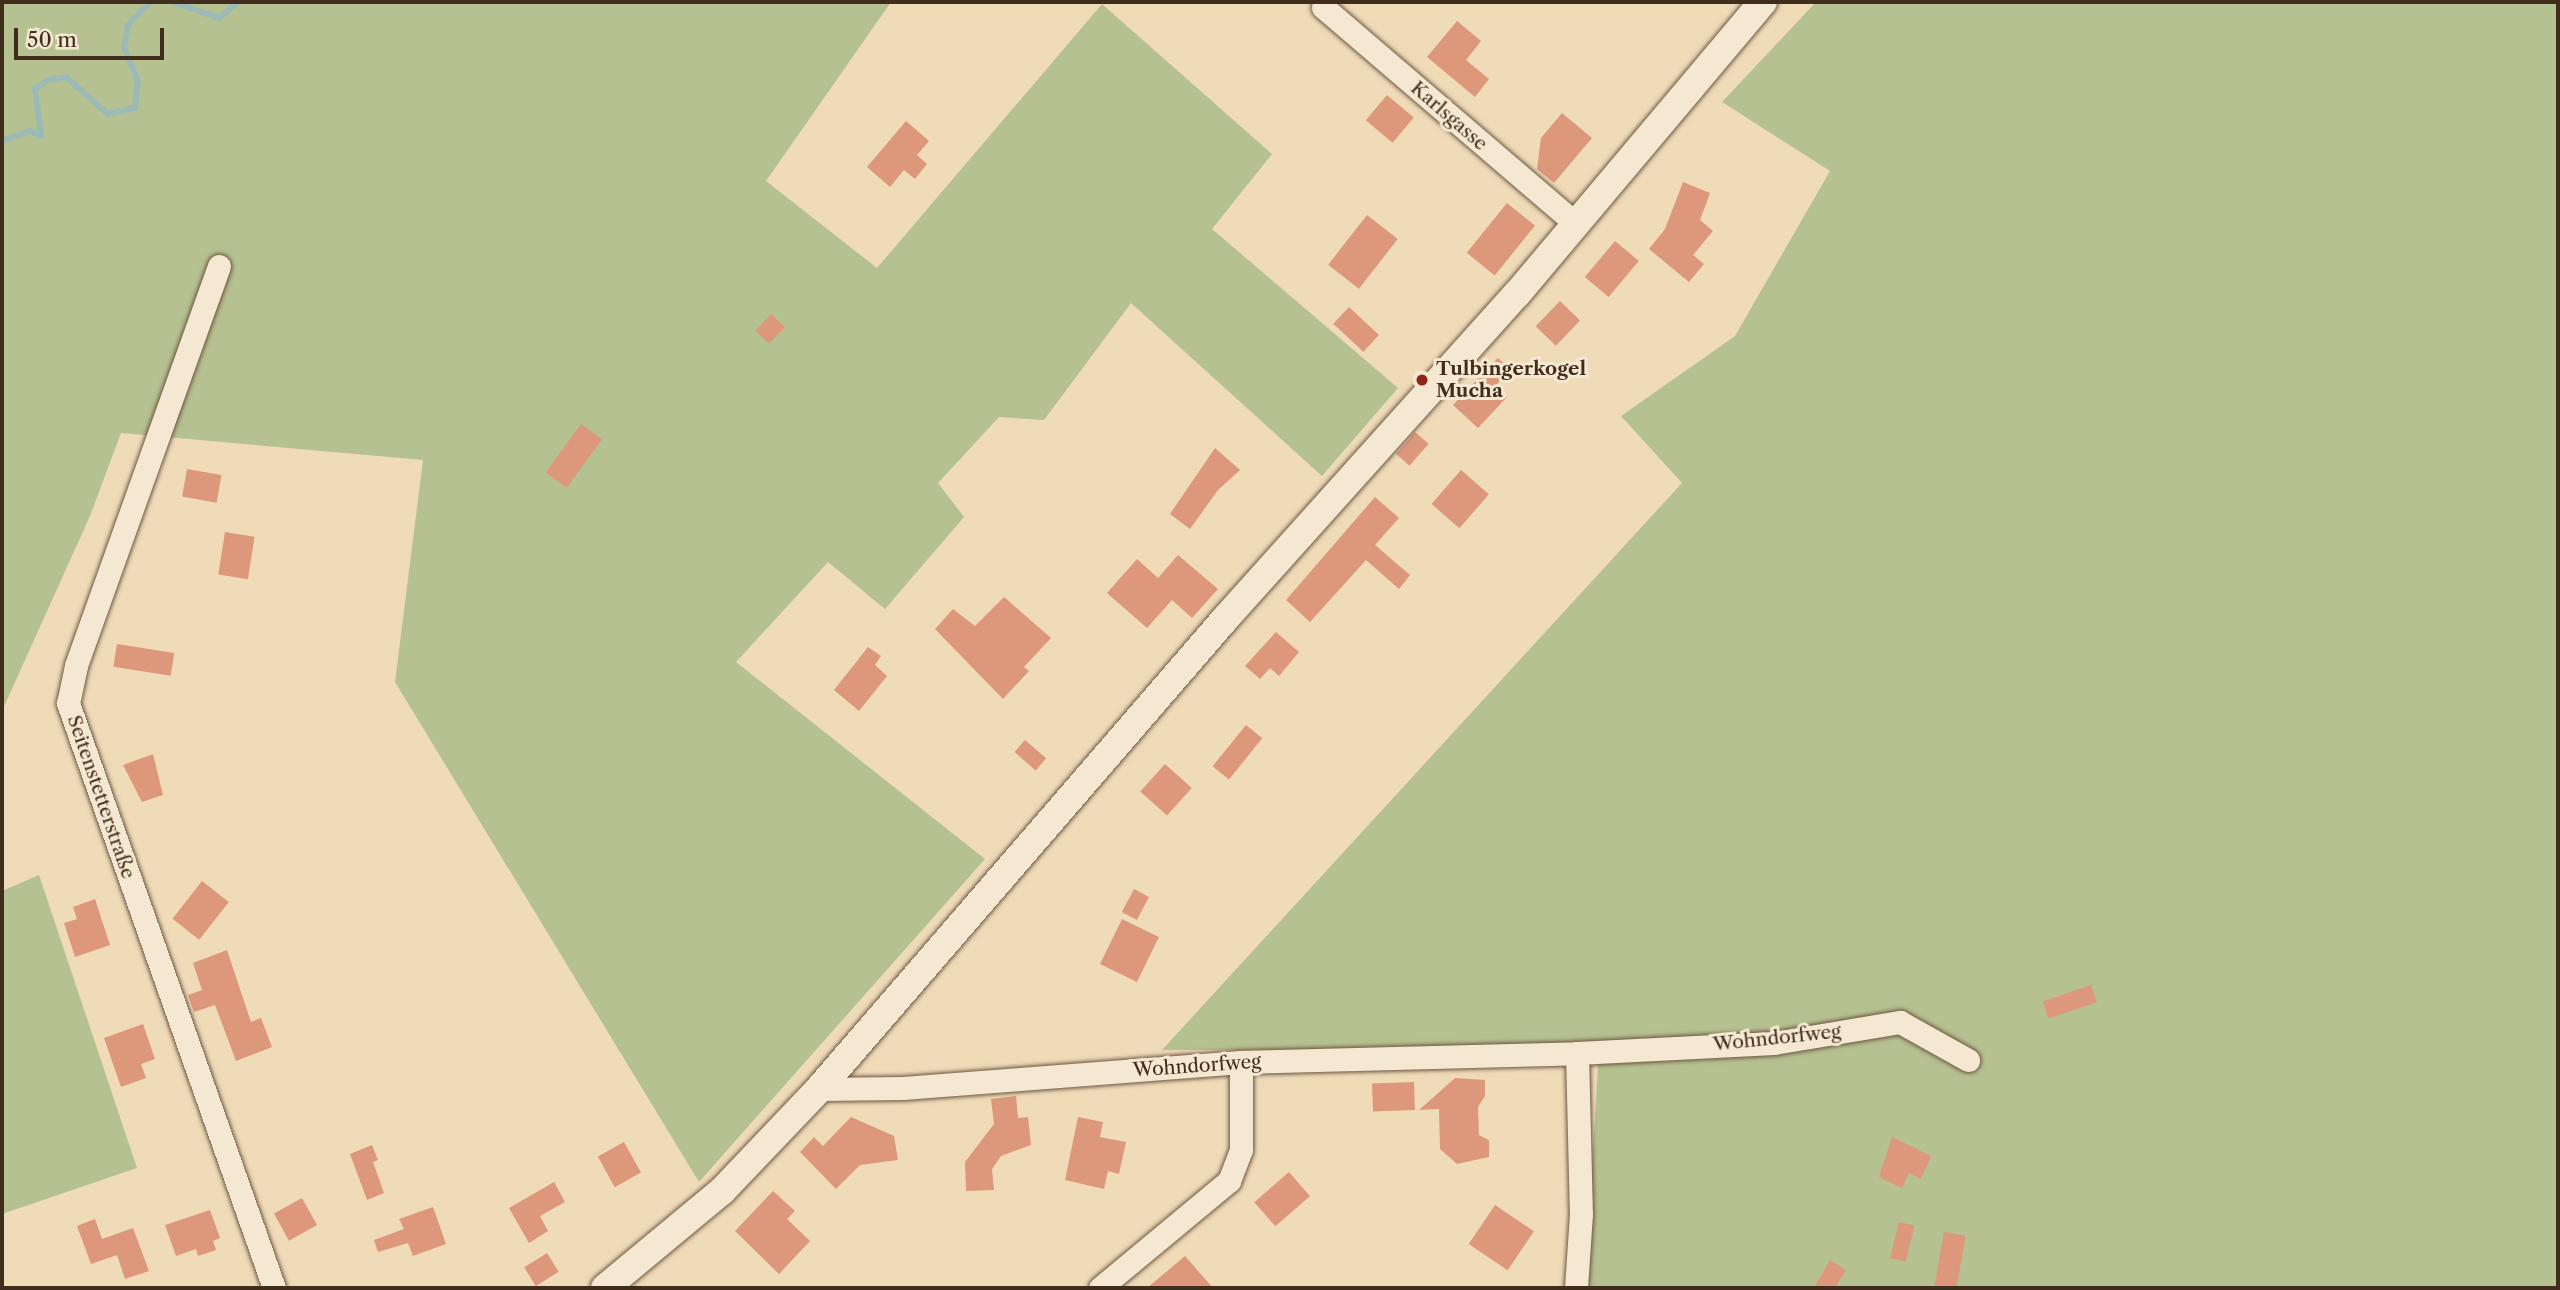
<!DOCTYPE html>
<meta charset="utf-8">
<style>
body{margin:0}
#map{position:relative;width:2560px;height:1290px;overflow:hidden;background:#f0dbb9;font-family:"Libre Caslon Text",serif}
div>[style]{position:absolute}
.green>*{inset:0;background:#b6c191}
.stream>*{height:6px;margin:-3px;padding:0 3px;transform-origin:3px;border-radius:3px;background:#9bbab6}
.building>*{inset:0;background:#dd977b;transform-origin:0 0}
.roads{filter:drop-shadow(0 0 2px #6d5842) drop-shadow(0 0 2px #6d5842)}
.minor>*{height:23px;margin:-11.5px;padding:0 11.5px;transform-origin:11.5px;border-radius:11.5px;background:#f5e8d2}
.tertiary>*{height:28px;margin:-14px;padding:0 14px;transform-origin:14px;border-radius:14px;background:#f5e8d2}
.dots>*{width:19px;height:19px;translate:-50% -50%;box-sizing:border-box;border:4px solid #f5e8d2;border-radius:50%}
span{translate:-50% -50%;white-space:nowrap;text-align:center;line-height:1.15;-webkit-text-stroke:6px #f5e8d2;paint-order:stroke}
.street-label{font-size:19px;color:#412d1b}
.poi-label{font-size:19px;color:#412d1b;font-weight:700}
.left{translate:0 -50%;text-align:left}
.frame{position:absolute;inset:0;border:4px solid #412d1b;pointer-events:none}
.scale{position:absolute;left:14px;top:28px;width:150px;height:32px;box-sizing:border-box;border:4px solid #412d1b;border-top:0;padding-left:9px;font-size:21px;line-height:24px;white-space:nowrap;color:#412d1b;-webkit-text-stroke:5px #f5e8d2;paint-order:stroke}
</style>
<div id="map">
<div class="green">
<i style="clip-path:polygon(2px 2px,891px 2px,766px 181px,877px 268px,1102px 4px,1272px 154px,1212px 229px,1398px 388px,1322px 476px,1131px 303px,1044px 420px,999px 417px,938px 483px,964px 517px,885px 609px,828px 562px,736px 662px,985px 859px,699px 1182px,395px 682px,423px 460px,121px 433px,90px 516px,2px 711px)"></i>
<i style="clip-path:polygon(1816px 2px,2558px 2px,2558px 1288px,1585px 1288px,1599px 1049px,1162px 1050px,1682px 483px,1621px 416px,1735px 336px,1830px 171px,1722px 102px)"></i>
<i style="clip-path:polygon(39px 875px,137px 1168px,2px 1214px,2px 891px)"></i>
</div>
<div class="stream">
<i style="left:173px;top:2px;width:49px;rotate:19.2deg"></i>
<i style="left:219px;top:18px;width:25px;rotate:-40deg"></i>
<i style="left:2px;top:141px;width:30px;rotate:-20deg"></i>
<i style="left:30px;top:131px;width:12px;rotate:24deg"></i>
<i style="left:41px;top:136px;width:47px;rotate:-97.3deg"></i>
<i style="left:35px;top:89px;width:16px;rotate:-35deg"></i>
<i style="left:48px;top:80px;width:18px;rotate:-9deg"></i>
<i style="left:66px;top:77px;width:56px;rotate:41.4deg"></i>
<i style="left:108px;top:114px;width:28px;rotate:-13deg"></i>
<i style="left:135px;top:108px;width:27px;rotate:-84deg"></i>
<i style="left:138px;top:81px;width:36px;rotate:-113deg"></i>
<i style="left:124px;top:48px;width:23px;rotate:-80deg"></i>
<i style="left:128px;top:25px;width:32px;rotate:-46deg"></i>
</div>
<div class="building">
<i style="clip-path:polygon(1457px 21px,1481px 41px,1466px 60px,1489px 79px,1475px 97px,1427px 57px)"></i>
<i style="left:1387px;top:95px;width:35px;height:33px;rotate:40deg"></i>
<i style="clip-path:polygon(1562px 113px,1592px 138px,1554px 183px,1537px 169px,1541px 138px)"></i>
<i style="clip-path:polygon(906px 121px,929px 141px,917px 155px,927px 164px,915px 179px,904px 170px,890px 187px,867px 167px)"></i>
<i style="clip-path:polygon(1683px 182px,1710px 193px,1700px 220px,1713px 231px,1693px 255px,1704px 264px,1689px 282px,1649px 249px,1665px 229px)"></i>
<i style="left:1507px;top:203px;width:36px;height:64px;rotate:39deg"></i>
<i style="left:1367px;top:215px;width:39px;height:63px;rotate:38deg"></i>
<i style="left:1615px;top:241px;width:31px;height:47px;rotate:40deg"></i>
<i style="left:1560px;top:301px;width:28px;height:35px;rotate:44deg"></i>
<i style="left:1349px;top:307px;width:41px;height:23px;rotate:43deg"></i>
<i style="left:771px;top:314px;width:19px;height:23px;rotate:43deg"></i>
<i style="clip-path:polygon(1498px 358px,1511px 370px,1495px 386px,1507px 397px,1478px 428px,1453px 405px)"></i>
<i style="left:581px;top:424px;width:26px;height:60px;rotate:36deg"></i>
<i style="left:1415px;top:432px;width:18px;height:29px;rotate:41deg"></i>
<i style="clip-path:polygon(1215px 448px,1240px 470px,1218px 490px,1190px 529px,1170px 514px)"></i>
<i style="left:187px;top:469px;width:35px;height:28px;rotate:10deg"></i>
<i style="left:1461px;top:470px;width:37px;height:45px;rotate:41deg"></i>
<i style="clip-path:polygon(1375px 497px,1399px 518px,1375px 545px,1410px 575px,1399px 589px,1366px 560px,1310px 622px,1286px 600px)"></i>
<i style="left:225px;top:532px;width:30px;height:43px;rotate:9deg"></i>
<i style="clip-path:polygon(1178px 555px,1218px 589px,1192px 618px,1172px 600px,1147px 628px,1107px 593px,1137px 559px,1158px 578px)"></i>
<i style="clip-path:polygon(1004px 597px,1051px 638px,1024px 667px,1029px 671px,1003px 699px,935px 629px,953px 609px,975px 626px)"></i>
<i style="clip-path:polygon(1276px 632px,1299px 652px,1279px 676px,1270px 668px,1260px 679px,1245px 666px)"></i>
<i style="left:117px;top:644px;width:58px;height:23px;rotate:9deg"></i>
<i style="clip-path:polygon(868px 647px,881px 656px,875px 665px,887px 676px,859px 711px,834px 690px)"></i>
<i style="left:1246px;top:725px;width:21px;height:53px;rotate:39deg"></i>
<i style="left:1025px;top:740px;width:28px;height:16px;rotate:41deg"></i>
<i style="clip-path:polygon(153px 754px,163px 795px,142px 802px,123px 765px)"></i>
<i style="left:1165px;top:764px;width:36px;height:37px;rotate:42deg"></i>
<i style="left:202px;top:881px;width:34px;height:48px;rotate:38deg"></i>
<i style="left:1134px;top:889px;width:17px;height:26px;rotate:28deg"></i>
<i style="clip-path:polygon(95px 899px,110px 945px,75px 957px,64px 923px,77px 919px,73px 907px)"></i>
<i style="left:1122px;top:919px;width:41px;height:50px;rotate:26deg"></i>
<i style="clip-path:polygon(227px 950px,251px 1022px,261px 1018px,272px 1047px,236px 1061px,215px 1005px,194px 1012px,188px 995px,202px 990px,193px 963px)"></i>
<i style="left:2091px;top:985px;width:18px;height:51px;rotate:71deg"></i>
<i style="clip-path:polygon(143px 1024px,155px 1059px,141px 1064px,146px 1078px,121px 1087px,104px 1038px)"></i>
<i style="clip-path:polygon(1455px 1078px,1485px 1080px,1485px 1096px,1478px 1107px,1479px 1135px,1489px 1140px,1489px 1157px,1457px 1164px,1440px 1149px,1439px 1109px,1419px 1110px)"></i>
<i style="left:1414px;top:1082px;width:28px;height:42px;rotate:88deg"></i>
<i style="clip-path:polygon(1016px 1096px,1018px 1118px,1028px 1117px,1031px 1145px,1001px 1156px,992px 1169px,994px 1190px,966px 1191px,965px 1162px,994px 1124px,991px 1099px)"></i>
<i style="clip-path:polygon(851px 1117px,894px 1136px,898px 1160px,860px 1165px,836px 1189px,800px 1152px,814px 1137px,823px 1146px)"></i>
<i style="clip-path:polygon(1078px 1117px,1103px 1122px,1100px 1137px,1126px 1142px,1119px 1174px,1108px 1171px,1104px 1189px,1065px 1180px)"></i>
<i style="clip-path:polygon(1892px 1137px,1931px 1156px,1921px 1179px,1909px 1173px,1902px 1188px,1879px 1177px)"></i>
<i style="left:624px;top:1142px;width:35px;height:30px;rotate:61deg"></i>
<i style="clip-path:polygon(372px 1145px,378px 1160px,373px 1162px,384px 1193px,367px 1200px,350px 1154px)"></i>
<i style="left:1289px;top:1172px;width:32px;height:46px;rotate:49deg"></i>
<i style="clip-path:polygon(554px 1182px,565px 1202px,540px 1216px,548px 1231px,529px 1243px,509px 1208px)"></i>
<i style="clip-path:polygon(773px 1191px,795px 1211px,787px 1219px,810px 1241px,779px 1274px,735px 1231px)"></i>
<i style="left:302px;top:1198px;width:31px;height:32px;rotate:61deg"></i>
<i style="left:1495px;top:1205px;width:47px;height:47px;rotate:34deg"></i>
<i style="clip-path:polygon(433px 1207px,446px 1244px,413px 1256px,408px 1243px,378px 1252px,374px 1240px,404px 1229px,399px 1219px)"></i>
<i style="clip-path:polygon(210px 1210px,220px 1238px,213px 1241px,216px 1250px,198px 1256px,196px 1249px,176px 1256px,165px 1225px)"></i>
<i style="clip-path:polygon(95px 1219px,102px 1239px,133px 1228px,149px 1271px,125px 1279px,117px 1255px,91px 1264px,77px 1226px)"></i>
<i style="left:1899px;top:1222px;width:16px;height:37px;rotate:14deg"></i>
<i style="left:1944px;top:1232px;width:22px;height:55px;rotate:10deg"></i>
<i style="left:547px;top:1253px;width:22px;height:27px;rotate:58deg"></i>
<i style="clip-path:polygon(1185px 1256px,1213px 1288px,1147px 1288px)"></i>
<i style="clip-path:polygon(1830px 1260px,1846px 1270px,1835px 1288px,1814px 1288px)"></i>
</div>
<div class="roads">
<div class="minor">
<i style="left:1323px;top:7px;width:333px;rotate:40.6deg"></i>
<i style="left:219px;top:266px;width:425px;rotate:109.7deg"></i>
<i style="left:76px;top:666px;width:38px;rotate:102deg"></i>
<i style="left:68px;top:703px;width:620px;rotate:70.6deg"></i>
<i style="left:1577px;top:1053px;width:197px;rotate:-2.9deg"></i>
<i style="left:1774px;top:1043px;width:128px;rotate:-9.5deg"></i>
<i style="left:1900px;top:1022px;width:78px;rotate:29.2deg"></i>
<i style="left:819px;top:1089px;width:84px;rotate:-0.7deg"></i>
<i style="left:903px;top:1088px;width:339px;rotate:-4.4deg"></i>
<i style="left:1241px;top:1062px;width:336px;rotate:-1.5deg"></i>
<i style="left:1577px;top:1053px;width:161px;rotate:88.6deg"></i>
<i style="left:1581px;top:1214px;width:74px;rotate:93.9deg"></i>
<i style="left:1100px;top:1288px;width:168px;rotate:-39.7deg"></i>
<i style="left:1229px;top:1181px;width:34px;rotate:-69deg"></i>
<i style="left:1241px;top:1149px;width:87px;rotate:-90deg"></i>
</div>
<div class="tertiary">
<i style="left:605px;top:1288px;width:152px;rotate:-39.7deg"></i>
<i style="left:722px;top:1191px;width:141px;rotate:-46.4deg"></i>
<i style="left:819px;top:1089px;width:621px;rotate:-49.18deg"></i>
<i style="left:1225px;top:619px;width:437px;rotate:-48.1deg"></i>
<i style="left:1517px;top:294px;width:382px;rotate:-49.9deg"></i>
</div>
</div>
<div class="dots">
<i style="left:1422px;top:380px;background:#8f2418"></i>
</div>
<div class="street-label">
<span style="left:1449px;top:116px;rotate:41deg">Karlsgasse</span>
<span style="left:101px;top:797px;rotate:71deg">Seitenstetterstraße</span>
<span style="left:1777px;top:1038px;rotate:-6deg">Wohndorfweg</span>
<span style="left:1197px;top:1066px;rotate:-4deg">Wohndorfweg</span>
</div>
<div class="poi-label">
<span class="left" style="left:1436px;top:380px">Tulbingerkogel<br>Mucha</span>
</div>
<div class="frame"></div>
<div class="scale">50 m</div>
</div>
